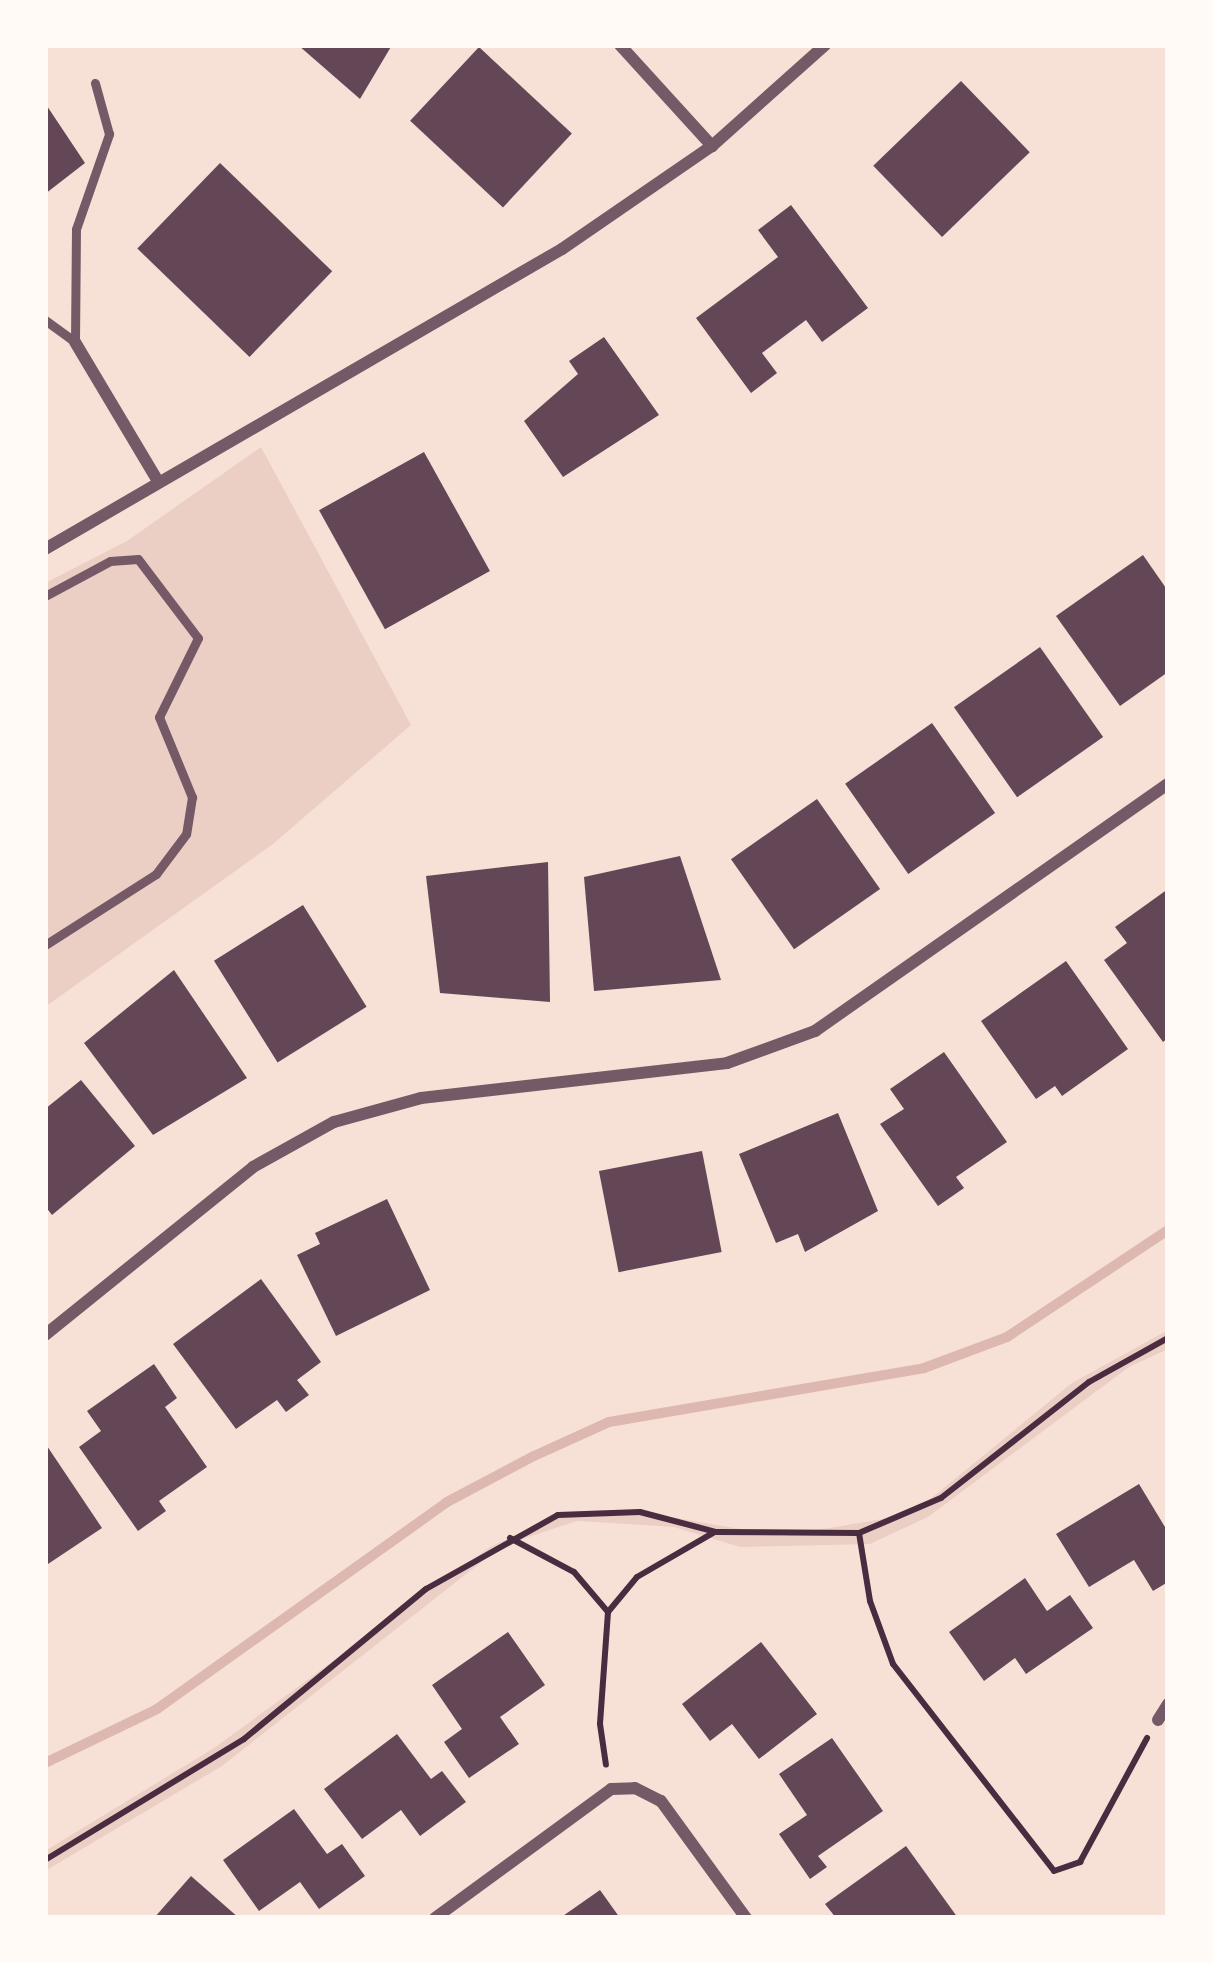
<!DOCTYPE html>
<style>
body{margin:0}
#map{position:relative;width:1213px;height:1963px;overflow:hidden;background:#f7e1d7;font-family:"Playfair Display",serif}
div>[style]{position:absolute}
.green>*{inset:0;background:#ebcfc5}
.stream>*{height:10px;margin:-5px;padding:0 5px;transform-origin:5px;border-radius:5px;background:#dcb8b0}
.building>*{inset:0;background:#644757;transform-origin:0 0}
.path>*{height:6px;margin:-3px;padding:0 3px;transform-origin:3px;border-radius:3px;background:#4a2c40}
.service>*{height:9px;margin:-4.5px;padding:0 4.5px;transform-origin:4.5px;border-radius:4.5px;background:#755966}
.minor>*{height:12px;margin:-6px;padding:0 6px;transform-origin:6px;border-radius:6px;background:#755966}
span{translate:-50% -50%;white-space:nowrap;text-align:center;line-height:1.15;-webkit-text-stroke:12px #fffaf5;paint-order:stroke}
.frame{position:absolute;inset:0;border:48px solid #fffaf5;pointer-events:none}
</style>
<div id="map">
<div class="green">
<i style="clip-path:polygon(261px 447px,411px 725px,273px 844px,45px 1007px,45px 583px,127px 541px)"></i>
<i style="clip-path:polygon(1168px 1330px,1168px 1349px,1129px 1367px,928px 1517px,870px 1544px,740px 1547px,674px 1527px,577px 1521px,503px 1545px,222px 1766px,45px 1871px,45px 1851px,214px 1748px,490px 1547px,558px 1515px,640px 1512px,782px 1536px,912px 1514px,1072px 1383px)"></i>
</div>
<div class="stream">
<i style="left:45px;top:1763px;width:124px;rotate:-25.7deg"></i>
<i style="left:157px;top:1709px;width:356px;rotate:-35.5deg"></i>
<i style="left:447px;top:1502px;width:98px;rotate:-27.9deg"></i>
<i style="left:534px;top:1456px;width:82px;rotate:-24.4deg"></i>
<i style="left:609px;top:1422px;width:320px;rotate:-9.7deg"></i>
<i style="left:924px;top:1368px;width:89px;rotate:-20.5deg"></i>
<i style="left:1007px;top:1337px;width:193px;rotate:-33.6deg"></i>
</div>
<div class="building">
<i style="clip-path:polygon(298px 45px,392px 45px,360px 99px)"></i>
<i style="left:479px;top:47px;width:127px;height:101px;rotate:43deg"></i>
<i style="left:961px;top:81px;width:99px;height:122px;rotate:46deg"></i>
<i style="clip-path:polygon(45px 103px,85px 163px,45px 194px)"></i>
<i style="left:220px;top:163px;width:156px;height:119px;rotate:44deg"></i>
<i style="clip-path:polygon(791px 205px,868px 308px,822px 342px,806px 320px,762px 353px,777px 373px,751px 393px,696px 318px,778px 257px,758px 230px)"></i>
<i style="clip-path:polygon(604px 337px,659px 415px,563px 477px,524px 421px,578px 374px,569px 361px)"></i>
<i style="left:424px;top:452px;width:136px;height:120px;rotate:61deg"></i>
<i style="clip-path:polygon(1143px 555px,1168px 591px,1168px 672px,1120px 706px,1056px 616px)"></i>
<i style="left:1040px;top:647px;width:110px;height:105px;rotate:55deg"></i>
<i style="left:932px;top:723px;width:110px;height:106px;rotate:55deg"></i>
<i style="left:817px;top:799px;width:110px;height:105px;rotate:55deg"></i>
<i style="clip-path:polygon(680px 856px,721px 980px,594px 991px,584px 877px)"></i>
<i style="clip-path:polygon(548px 862px,550px 1002px,440px 993px,426px 876px)"></i>
<i style="clip-path:polygon(1168px 889px,1168px 1038px,1163px 1042px,1104px 960px,1127px 943px,1115px 927px)"></i>
<i style="left:303px;top:905px;width:120px;height:105px;rotate:58deg"></i>
<i style="clip-path:polygon(1066px 961px,1128px 1049px,1062px 1096px,1055px 1086px,1036px 1099px,981px 1021px)"></i>
<i style="clip-path:polygon(174px 970px,247px 1078px,153px 1135px,84px 1043px)"></i>
<i style="clip-path:polygon(944px 1052px,1007px 1142px,956px 1177px,964px 1188px,938px 1206px,880px 1124px,904px 1109px,890px 1089px)"></i>
<i style="clip-path:polygon(81px 1080px,135px 1146px,52px 1215px,45px 1206px,45px 1109px)"></i>
<i style="clip-path:polygon(838px 1113px,878px 1211px,805px 1252px,798px 1234px,776px 1243px,739px 1154px)"></i>
<i style="left:702px;top:1151px;width:103px;height:105px;rotate:79deg"></i>
<i style="clip-path:polygon(387px 1199px,430px 1290px,336px 1336px,297px 1255px,320px 1244px,315px 1233px)"></i>
<i style="clip-path:polygon(261px 1279px,321px 1362px,297px 1380px,309px 1395px,286px 1412px,277px 1400px,236px 1429px,173px 1344px)"></i>
<i style="clip-path:polygon(154px 1364px,177px 1398px,165px 1407px,207px 1467px,159px 1501px,166px 1511px,138px 1531px,79px 1447px,101px 1431px,87px 1411px)"></i>
<i style="clip-path:polygon(45px 1443px,102px 1528px,45px 1566px)"></i>
<i style="clip-path:polygon(1139px 1484px,1168px 1532px,1168px 1582px,1153px 1591px,1134px 1560px,1089px 1587px,1056px 1534px)"></i>
<i style="clip-path:polygon(1025px 1578px,1047px 1611px,1070px 1595px,1093px 1628px,1026px 1674px,1015px 1658px,984px 1681px,949px 1632px)"></i>
<i style="clip-path:polygon(508px 1632px,545px 1685px,500px 1717px,519px 1744px,469px 1778px,444px 1742px,462px 1729px,432px 1685px)"></i>
<i style="clip-path:polygon(761px 1642px,817px 1714px,759px 1759px,732px 1724px,710px 1741px,682px 1704px)"></i>
<i style="clip-path:polygon(397px 1734px,431px 1779px,442px 1771px,466px 1802px,420px 1836px,401px 1810px,362px 1839px,324px 1789px)"></i>
<i style="clip-path:polygon(832px 1738px,883px 1811px,818px 1856px,827px 1867px,810px 1879px,779px 1834px,807px 1815px,779px 1774px)"></i>
<i style="clip-path:polygon(294px 1809px,327px 1854px,342px 1844px,365px 1876px,319px 1909px,300px 1882px,259px 1911px,223px 1860px)"></i>
<i style="clip-path:polygon(906px 1846px,958px 1918px,836px 1918px,825px 1904px)"></i>
<i style="clip-path:polygon(191px 1876px,239px 1918px,154px 1918px)"></i>
<i style="clip-path:polygon(600px 1890px,620px 1918px,560px 1918px)"></i>
</div>
<div class="path">
<i style="left:859px;top:1533px;width:69px;rotate:80.8deg"></i>
<i style="left:870px;top:1601px;width:67px;rotate:69.9deg"></i>
<i style="left:893px;top:1664px;width:262px;rotate:52.1deg"></i>
<i style="left:1054px;top:1871px;width:28px;rotate:-19deg"></i>
<i style="left:1080px;top:1862px;width:141px;rotate:-61.6deg"></i>
<i style="left:510px;top:1538px;width:72px;rotate:28deg"></i>
<i style="left:574px;top:1572px;width:52px;rotate:49.6deg"></i>
<i style="left:608px;top:1612px;width:112px;rotate:94.1deg"></i>
<i style="left:600px;top:1724px;width:41px;rotate:81.7deg"></i>
<i style="left:608px;top:1612px;width:45px;rotate:-50.4deg"></i>
<i style="left:637px;top:1577px;width:88px;rotate:-30.1deg"></i>
<i style="left:45px;top:1860px;width:233px;rotate:-31.3deg"></i>
<i style="left:244px;top:1739px;width:236px;rotate:-39.5deg"></i>
<i style="left:426px;top:1589px;width:151px;rotate:-29.3deg"></i>
<i style="left:558px;top:1515px;width:82px;rotate:-2.1deg"></i>
<i style="left:640px;top:1512px;width:79px;rotate:14.7deg"></i>
<i style="left:716px;top:1532px;width:143px;rotate:0.4deg"></i>
<i style="left:859px;top:1533px;width:89px;rotate:-23.1deg"></i>
<i style="left:941px;top:1498px;width:188px;rotate:-38.1deg"></i>
<i style="left:1089px;top:1382px;width:90px;rotate:-29.1deg"></i>
</div>
<div class="service">
<i style="left:45px;top:320px;width:37px;rotate:36deg"></i>
<i style="left:75px;top:342px;width:113px;rotate:-89.5deg"></i>
<i style="left:76px;top:229px;width:101px;rotate:-70.8deg"></i>
<i style="left:109px;top:134px;width:53px;rotate:-105.4deg"></i>
<i style="left:45px;top:596px;width:74px;rotate:-28.3deg"></i>
<i style="left:110px;top:561px;width:28px;rotate:-4deg"></i>
<i style="left:138px;top:559px;width:99px;rotate:52.8deg"></i>
<i style="left:198px;top:638px;width:88px;rotate:116.3deg"></i>
<i style="left:159px;top:717px;width:87px;rotate:67.6deg"></i>
<i style="left:192px;top:797px;width:37px;rotate:99deg"></i>
<i style="left:186px;top:834px;width:50px;rotate:126.9deg"></i>
<i style="left:156px;top:874px;width:132px;rotate:147.4deg"></i>
</div>
<div class="minor">
<i style="left:620px;top:45px;width:137px;rotate:47.7deg"></i>
<i style="left:75px;top:342px;width:158px;rotate:59.2deg"></i>
<i style="left:45px;top:549px;width:598px;rotate:-30.13deg"></i>
<i style="left:562px;top:249px;width:182px;rotate:-34.5deg"></i>
<i style="left:712px;top:146px;width:152px;rotate:-41.8deg"></i>
<i style="left:45px;top:1335px;width:267px;rotate:-38.9deg"></i>
<i style="left:253px;top:1167px;width:93px;rotate:-29.1deg"></i>
<i style="left:334px;top:1122px;width:90px;rotate:-15.4deg"></i>
<i style="left:421px;top:1098px;width:308px;rotate:-6.5deg"></i>
<i style="left:727px;top:1063px;width:94px;rotate:-20deg"></i>
<i style="left:815px;top:1031px;width:431px;rotate:-35deg"></i>
<i style="left:1158px;top:1720px;width:19px;rotate:-58deg"></i>
<i style="left:435px;top:1918px;width:218px;rotate:-36.2deg"></i>
<i style="left:611px;top:1789px;width:24px;rotate:-2deg"></i>
<i style="left:635px;top:1788px;width:29px;rotate:27deg"></i>
<i style="left:661px;top:1801px;width:145px;rotate:54deg"></i>
</div>
<div class="frame"></div>
</div>
